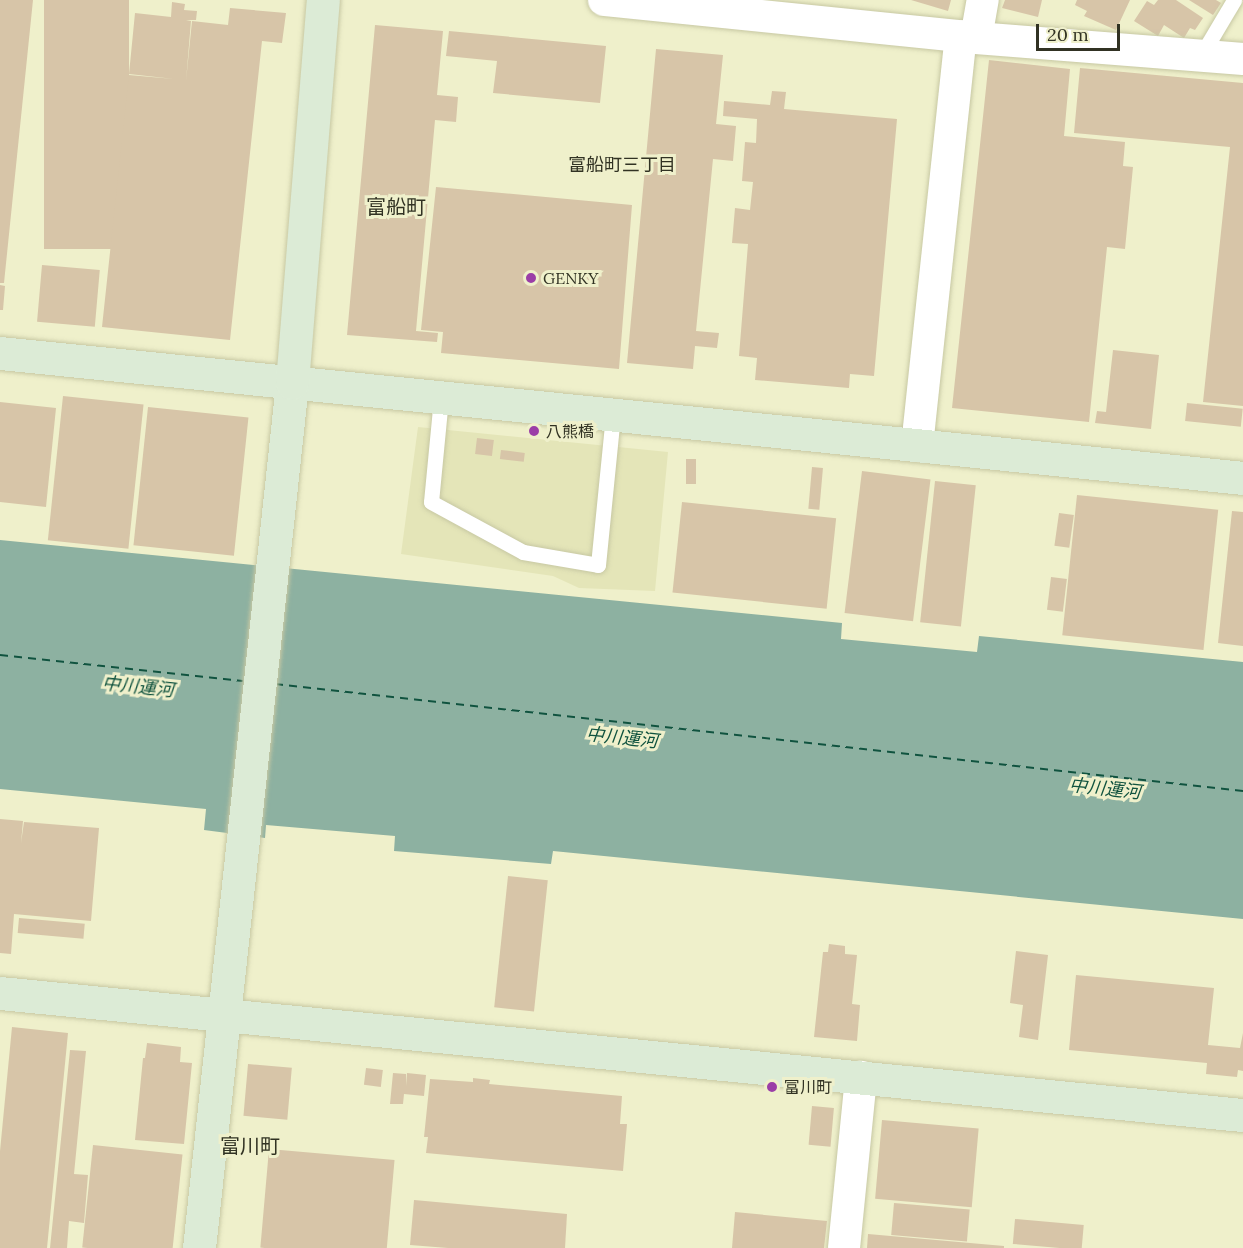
<!DOCTYPE html>
<meta charset="utf-8">
<style>
body{margin:0}
#map{position:relative;width:1243px;height:1248px;overflow:hidden;background:#eff0cb;font-family:Lora,"Noto Sans JP",serif}
div>[style]{position:absolute}
.built>*{inset:0;background:#e4e5b8}
.water>*{inset:0;background:#8db1a1}
.ferry>*{height:1.5px;margin-top:-0.75px;transform-origin:0;background:repeating-linear-gradient(90deg,#10533f 0 8px,transparent 0 14px)}
.building>*{inset:0;background:#d7c5a8;transform-origin:0 0}
.roads{filter:drop-shadow(0 0 2px #c7c8a3) drop-shadow(0 0 2px #c7c8a3)}
.lane>*{height:15px;margin:-7.5px;padding:0 7.5px;transform-origin:7.5px;border-radius:7.5px;background:#fff}
.street>*{height:32px;margin:-16px;padding:0 16px;transform-origin:16px;border-radius:16px;background:#fff}
.secondary>*{height:33px;margin:-16.5px;padding:0 16.5px;transform-origin:16.5px;border-radius:16.5px;background:#dcebd6}
.dots>*{width:16px;height:16px;translate:-50% -50%;box-sizing:border-box;border:3px solid #eff0cb;border-radius:50%}
span{translate:-50% -50%;white-space:nowrap;text-align:center;line-height:1.15;-webkit-text-stroke:6px #eff0cb;paint-order:stroke}
.poi-label{font-size:16px;color:#313223}
.left{translate:0 -50%;text-align:left}
.neighbourhood-label{font-size:18px;color:#313223}
.water-label{font-size:18px;color:#10533f;font-style:italic}
.quarter-label{font-size:20px;color:#313223}
.scale{position:absolute;left:1036px;top:24px;width:84px;height:27px;box-sizing:border-box;border:3px solid #313223;border-top:0;padding-left:8px;font-size:18px;line-height:21px;white-space:nowrap;color:#313223;-webkit-text-stroke:4px #eff0cb;paint-order:stroke}
</style>
<div id="map">
<div class="built">
<i style="clip-path:polygon(418px 427px,668px 452px,655px 591px,579px 588px,553px 576px,401px 554px)"></i>
</div>
<div class="water">
<i style="clip-path:polygon(0 540px,842px 623px,841px 639px,977px 652px,979px 636px,1243px 662px,1243px 919px,553px 851px,551px 864px,394px 851px,395px 836px,266px 825px,265px 838px,204px 830px,206px 809px,0 789px)"></i>
</div>
<div class="ferry">
<i style="left:0;top:655px;width:244px;rotate:6.1deg"></i>
<i style="left:275px;top:684px;width:974px;rotate:6.31deg"></i>
</div>
<div class="building">
<i style="clip-path:polygon(0 0,33px 0,4px 283px,0 283px)"></i>
<i style="left:44px;top:0;width:85px;height:249px"></i>
<i style="clip-path:polygon(911px 0,951px 0,948px 11px)"></i>
<i style="clip-path:polygon(1005px 0,1042px 0,1038px 17px,1002px 8px)"></i>
<i style="clip-path:polygon(1077px 0,1130px 0,1116px 30px,1084px 16px,1087px 11px,1075px 5px)"></i>
<i style="clip-path:polygon(1158px 0,1176px 0,1203px 18px,1195px 30px,1190px 28px,1184px 38px,1164px 25px,1158px 36px,1134px 21px,1147px 1px,1154px 5px)"></i>
<i style="clip-path:polygon(1189px 0,1216px 0,1221px 3px,1213px 15px)"></i>
<i style="clip-path:polygon(172px 2px,185px 4px,184px 10px,197px 11px,196px 20px,186px 20px,191px 21px,186px 81px,192px 21px,228px 25px,230px 8px,286px 13px,282px 43px,262px 41px,230px 340px,102px 327px,129px 75px,174px 79px,129px 74px,135px 13px,171px 17px)"></i>
<i style="clip-path:polygon(375px 25px,443px 31px,437px 95px,458px 97px,456px 122px,435px 120px,416px 331px,438px 333px,437px 342px,347px 335px)"></i>
<i style="clip-path:polygon(449px 31px,606px 46px,600px 103px,493px 93px,497px 61px,446px 56px)"></i>
<i style="clip-path:polygon(656px 49px,723px 55px,716px 124px,736px 126px,733px 161px,713px 159px,696px 331px,719px 333px,717px 348px,695px 346px,693px 369px,627px 363px)"></i>
<i style="clip-path:polygon(989px 60px,1070px 69px,1064px 136px,1125px 142px,1123px 166px,1133px 167px,1125px 249px,1107px 247px,1089px 422px,952px 408px)"></i>
<i style="clip-path:polygon(1080px 68px,1243px 83px,1243px 406px,1203px 402px,1230px 147px,1074px 133px)"></i>
<i style="clip-path:polygon(772px 91px,786px 92px,784px 109px,897px 119px,874px 376px,850px 374px,849px 388px,755px 380px,757px 358px,739px 356px,748px 244px,732px 243px,735px 208px,750px 210px,753px 182px,742px 181px,745px 142px,756px 143px,757px 119px,723px 116px,724px 101px,770px 105px)"></i>
<i style="clip-path:polygon(436px 187px,632px 205px,619px 369px,441px 353px,443px 332px,421px 330px)"></i>
<i style="left:42px;top:265px;width:58px;height:57px;rotate:5deg"></i>
<i style="clip-path:polygon(0 285px,5px 286px,3px 310px,0 310px)"></i>
<i style="clip-path:polygon(1113px 350px,1159px 355px,1151px 429px,1095px 423px,1097px 411px,1106px 412px)"></i>
<i style="left:63px;top:396px;width:81px;height:145px;rotate:6deg"></i>
<i style="clip-path:polygon(0 402px,56px 408px,46px 507px,0 502px)"></i>
<i style="left:1187px;top:403px;width:56px;height:18px;rotate:6deg"></i>
<i style="left:148px;top:407px;width:101px;height:139px;rotate:6deg"></i>
<i style="left:477px;top:438px;width:17px;height:16px;rotate:7deg"></i>
<i style="left:501px;top:450px;width:24px;height:9px;rotate:7deg"></i>
<i style="left:686px;top:459px;width:10px;height:25px"></i>
<i style="left:812px;top:467px;width:11px;height:42px;rotate:5deg"></i>
<i style="left:862px;top:471px;width:69px;height:143px;rotate:7deg"></i>
<i style="left:935px;top:481px;width:41px;height:142px;rotate:6deg"></i>
<i style="left:1077px;top:495px;width:142px;height:141px;rotate:6deg"></i>
<i style="left:682px;top:502px;width:155px;height:91px;rotate:6deg"></i>
<i style="clip-path:polygon(1232px 511px,1243px 512px,1243px 646px,1218px 643px)"></i>
<i style="left:1059px;top:513px;width:15px;height:33px;rotate:8deg"></i>
<i style="left:1051px;top:577px;width:16px;height:33px;rotate:7deg"></i>
<i style="clip-path:polygon(0 819px,23px 821px,21px 843px,24px 822px,99px 828px,91px 921px,14px 914px,11px 954px,0 953px)"></i>
<i style="left:508px;top:876px;width:40px;height:132px;rotate:6deg"></i>
<i style="left:19px;top:918px;width:66px;height:15px;rotate:5deg"></i>
<i style="clip-path:polygon(829px 944px,845px 946px,845px 954px,857px 955px,852px 1004px,860px 1005px,857px 1041px,814px 1037px,823px 952px,828px 952px)"></i>
<i style="clip-path:polygon(1016px 951px,1048px 955px,1038px 1040px,1019px 1037px,1023px 1005px,1010px 1003px)"></i>
<i style="clip-path:polygon(1076px 975px,1214px 988px,1208px 1045px,1240px 1048px,1243px 1033px,1243px 1071px,1238px 1070px,1237px 1077px,1206px 1074px,1207px 1063px,1069px 1050px)"></i>
<i style="clip-path:polygon(12px 1027px,68px 1033px,47px 1248px,0 1248px,0 1151px)"></i>
<i style="clip-path:polygon(147px 1043px,181px 1047px,180px 1062px,192px 1063px,184px 1144px,135px 1140px,143px 1058px,145px 1058px)"></i>
<i style="clip-path:polygon(70px 1050px,86px 1051px,74px 1174px,88px 1175px,84px 1223px,69px 1221px,67px 1248px,50px 1248px)"></i>
<i style="left:248px;top:1064px;width:44px;height:52px;rotate:5deg"></i>
<i style="left:366px;top:1068px;width:17px;height:17px;rotate:7deg"></i>
<i style="clip-path:polygon(393px 1073px,406px 1074px,406px 1086px,407px 1073px,426px 1075px,424px 1096px,404px 1094px,403px 1104px,390px 1104px)"></i>
<i style="clip-path:polygon(473px 1078px,490px 1080px,489px 1084px,622px 1096px,620px 1124px,627px 1124px,623px 1171px,426px 1153px,428px 1137px,424px 1137px,430px 1079px,473px 1082px)"></i>
<i style="left:812px;top:1106px;width:22px;height:39px;rotate:5deg"></i>
<i style="left:882px;top:1120px;width:97px;height:79px;rotate:5deg"></i>
<i style="left:93px;top:1145px;width:90px;height:103px;rotate:6deg"></i>
<i style="left:269px;top:1149px;width:126px;height:99px;rotate:5deg"></i>
<i style="clip-path:polygon(414px 1200px,567px 1214px,565px 1248px,448px 1248px,410px 1245px)"></i>
<i style="left:894px;top:1203px;width:76px;height:32px;rotate:5deg"></i>
<i style="clip-path:polygon(735px 1212px,827px 1221px,824px 1248px,732px 1248px)"></i>
<i style="left:1015px;top:1219px;width:69px;height:25px;rotate:5deg"></i>
<i style="clip-path:polygon(868px 1234px,1004px 1246px,1004px 1248px,867px 1248px)"></i>
</div>
<div class="roads">
<div class="lane">
<i style="left:1202px;top:54px;width:63px;rotate:-59.3deg"></i>
<i style="left:441px;top:398px;width:104px;rotate:95.5deg"></i>
<i style="left:431px;top:502px;width:105px;rotate:28.5deg"></i>
<i style="left:523px;top:552px;width:76px;rotate:9.8deg"></i>
<i style="left:598px;top:565px;width:151px;rotate:-84.3deg"></i>
</div>
<div class="street">
<i style="left:604px;top:0;width:374px;rotate:5.8deg"></i>
<i style="left:976px;top:38px;width:268px;rotate:4.5deg"></i>
<i style="left:976px;top:38px;width:39px;rotate:-80deg"></i>
<i style="left:917px;top:446px;width:412px;rotate:-83.9deg"></i>
<i style="left:844px;top:1248px;width:172px;rotate:-84.3deg"></i>
</div>
<div class="secondary">
<i style="left:0;top:353px;width:1249px;rotate:5.74deg"></i>
<i style="left:0;top:993px;width:1249px;rotate:5.61deg"></i>
<i style="left:199px;top:1248px;width:870px;rotate:-83.86deg"></i>
<i style="left:292px;top:383px;width:384px;rotate:-85.4deg"></i>
</div>
</div>
<div class="dots">
<i style="left:531px;top:278px;background:#9b3ea7"></i>
<i style="left:534px;top:431px;background:#9b3ea7"></i>
<i style="left:772px;top:1087px;background:#9b3ea7"></i>
</div>
<div class="poi-label">
<span class="left" style="left:543px;top:278px">GENKY</span>
<span class="left" style="left:546px;top:431px">八熊橋</span>
<span class="left" style="left:784px;top:1087px">富川町</span>
</div>
<div class="neighbourhood-label">
<span style="left:622px;top:165px">富船町三丁目</span>
</div>
<div class="water-label">
<span style="left:138px;top:687px;rotate:6deg">中川運河</span>
<span style="left:622px;top:738px;rotate:6deg">中川運河</span>
<span style="left:1105px;top:789px;rotate:6deg">中川運河</span>
</div>
<div class="quarter-label">
<span style="left:396px;top:206px">富船町</span>
<span style="left:250px;top:1145px">富川町</span>
</div>
<div class="scale">20 m</div>
</div>
